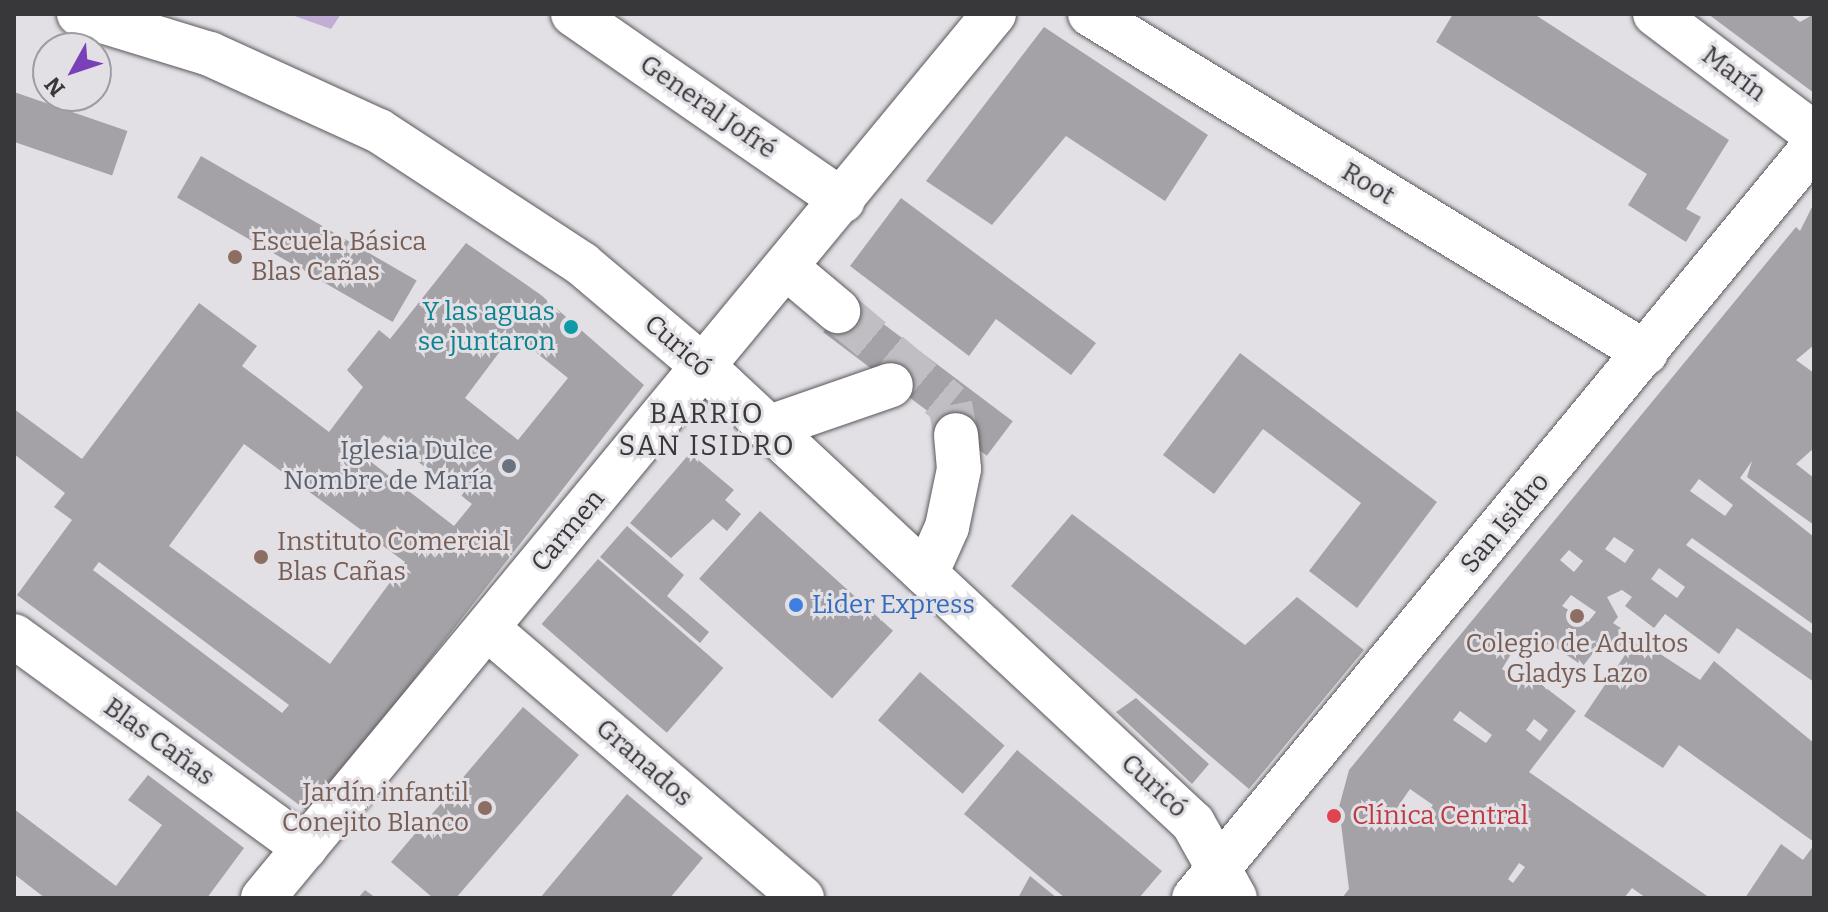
<!DOCTYPE html>
<meta charset="utf-8">
<style>
body{margin:0}
#map{position:relative;width:1828px;height:912px;overflow:hidden;background:#e2e0e5;font-family:Bitter,serif}
div>[style]{position:absolute}
.green>*{inset:0;background:#c2add4}
.building>*{inset:0;background:#a4a2a6;transform-origin:0 0}
.minor-tunnel>*{height:44px;margin-top:-22px;transform-origin:0;background:repeating-linear-gradient(90deg,#c0bec3 0 44px,transparent 0 66px)}
.roads{filter:drop-shadow(0 0 2px #5b585c) drop-shadow(0 0 2px #5b585c)}
.minor>*{height:44px;margin:-22px;padding:0 22px;transform-origin:22px;border-radius:22px;background:#fff}
.major>*{height:44px;margin:-22px;padding:0 22px;transform-origin:22px;border-radius:22px;background:#fff}
.dots>*{width:22px;height:22px;translate:-50% -50%;box-sizing:border-box;border:4px solid #e2e0e5;border-radius:50%}
span{translate:-50% -50%;white-space:nowrap;text-align:center;line-height:1.15;-webkit-text-stroke:6px #e2e0e5;paint-order:stroke}
.street-label{font-size:26px;color:#383739}
.education-label{font-size:26px;color:#785e54}
.left{translate:0 -50%;text-align:left}
.right{translate:-100% -50%;text-align:right}
.culture-label{font-size:26px;color:#0d838f}
.worship-label{font-size:26px;color:#5b616d}
.shop-label{font-size:26px;color:#366cbe}
.health-label{font-size:26px;color:#be3a42}
.neighbourhood-label{font-size:28px;color:#383739;letter-spacing:2px}
.frame{position:absolute;inset:0;border:16px solid #383739;pointer-events:none}
.north{position:absolute;left:32px;top:32px;width:80px;height:80px;box-sizing:border-box;background:#e2e0e5;border:2px solid #9e9ca0;border-radius:50%;rotate:230deg;font-size:22px;font-weight:700;line-height:32px;text-align:center;color:#383739}
.north::after{content:'';display:block;margin:auto;width:28px;height:36px;background:#7940b7;clip-path:polygon(50% 0,100% 100%,50% 72%,0 100%)}
</style>
<div id="map">
<div class="green">
<i style="clip-path:polygon(289px 14px,341px 14px,331px 29px)"></i>
</div>
<div class="building">
<i style="clip-path:polygon(1453px 14px,1534px 14px,1729px 140px,1686px 209px,1701px 217px,1686px 242px,1628px 205px,1647px 174px,1436px 42px)"></i>
<i style="clip-path:polygon(1708px 14px,1790px 14px,1800px 22px,1814px 14px,1814px 93px)"></i>
<i style="clip-path:polygon(1044px 27px,1208px 135px,1165px 201px,1066px 136px,992px 225px,926px 181px)"></i>
<i style="left:14px;top:92px;width:120px;height:47px;rotate:19deg"></i>
<i style="left:201px;top:156px;width:249px;height:48px;rotate:30deg"></i>
<i style="clip-path:polygon(901px 198px,1096px 343px,1071px 375px,996px 319px,969px 356px,850px 266px)"></i>
<i style="clip-path:polygon(evenodd,1814px 203px,1814px 345px,1796px 360px,1814px 373px,1814px 448px,1796px 464px,1814px 478px,1814px 525px,1747px 477px,1752px 461px,1740px 478px,1814px 537px,1814px 625px,1692px 538px,1686px 545px,1814px 635px,1814px 682px,1737px 628px,1719px 654px,1665px 614px,1654px 628px,1625px 606px,1632px 597px,1622px 590px,1607px 597px,1618px 617px,1613px 623px,1700px 680px,1714px 661px,1814px 743px,1814px 842px,1679px 745px,1663px 768px,1584px 716px,1625px 655px,1603px 640px,1583px 666px,1549px 643px,1530px 660px,1514px 649px,1502px 669px,1527px 687px,1533px 678px,1576px 711px,1529px 772px,1710px 898px,1646px 898px,1632px 888px,1624px 898px,1342px 898px,1349px 889px,1339px 807px,1349px 770px,1796px 227px,1800px 231px,1814px 203px,1699px 479px,1733px 505px,1725px 516px,1690px 491px,1699px 479px,1814px 203px,1614px 537px,1634px 550px,1625px 563px,1605px 549px,1614px 537px,1814px 203px,1569px 550px,1583px 561px,1574px 572px,1560px 560px,1569px 550px,1814px 203px,1659px 568px,1685px 587px,1677px 598px,1651px 579px,1659px 568px,1814px 203px,1571px 595px,1596px 612px,1588px 622px,1562px 606px,1571px 595px,1814px 203px,1460px 711px,1492px 735px,1486px 743px,1453px 720px,1460px 711px,1814px 203px,1534px 719px,1548px 730px,1540px 741px,1526px 730px,1534px 719px,1814px 203px,1410px 789px,1433px 805px,1421px 823px,1397px 808px,1410px 789px,1814px 203px,1519px 863px,1525px 867px,1513px 883px,1508px 879px,1519px 863px)"></i>
<i style="clip-path:polygon(evenodd,466px 243px,541px 295px,644px 385px,310px 813px,17px 595px,72px 520px,54px 507px,65px 493px,14px 454px,14px 409px,82px 459px,199px 303px,257px 346px,242px 366px,329px 432px,363px 387px,347px 370px,379px 330px,390px 339px,466px 243px,513px 334px,568px 378px,518px 440px,465px 398px,513px 334px,466px 243px,384px 435px,472px 504px,454px 526px,366px 458px,384px 435px,466px 243px,244px 444px,405px 562px,330px 664px,169px 546px,244px 444px,466px 243px,99px 562px,289px 705px,282px 713px,93px 570px,99px 562px)"></i>
<i style="left:849px;top:298px;width:205px;height:43px;rotate:37deg"></i>
<i style="clip-path:polygon(1240px 353px,1437px 502px,1357px 608px,1309px 571px,1361px 503px,1263px 429px,1214px 494px,1163px 455px)"></i>
<i style="clip-path:polygon(690px 453px,734px 490px,725px 500px,741px 514px,727px 531px,713px 519px,671px 558px,630px 523px)"></i>
<i style="left:760px;top:511px;width:179px;height:91px;rotate:42deg"></i>
<i style="clip-path:polygon(1072px 514px,1245px 645px,1297px 597px,1364px 650px,1249px 789px,1011px 586px)"></i>
<i style="clip-path:polygon(627px 526px,684px 575px,667px 596px,709px 632px,700px 643px,600px 557px)"></i>
<i style="left:598px;top:559px;width:166px;height:86px;rotate:41deg"></i>
<i style="left:920px;top:672px;width:112px;height:64px;rotate:41deg"></i>
<i style="clip-path:polygon(1136px 698px,1209px 764px,1192px 784px,1116px 712px)"></i>
<i style="clip-path:polygon(523px 707px,579px 755px,456px 898px,433px 898px,391px 862px)"></i>
<i style="clip-path:polygon(1017px 750px,1162px 871px,1139px 898px,1065px 898px,964px 814px)"></i>
<i style="clip-path:polygon(148px 775px,244px 848px,207px 898px,45px 898px,14px 874px,14px 809px,116px 886px,162px 825px,128px 800px)"></i>
<i style="clip-path:polygon(627px 794px,703px 858px,670px 898px,540px 898px)"></i>
<i style="clip-path:polygon(1781px 844px,1803px 860px,1814px 845px,1814px 898px,1745px 898px)"></i>
<i style="clip-path:polygon(1030px 876px,1057px 898px,1018px 898px)"></i>
<i style="clip-path:polygon(365px 890px,376px 898px,358px 898px)"></i>
</div>
<div class="minor-tunnel">
<i style="left:838px;top:311px;width:146px;rotate:40deg"></i>
<i style="left:950px;top:405px;width:31px;rotate:79deg"></i>
</div>
<div class="roads">
<div class="minor">
<i style="left:573px;top:14px;width:328px;rotate:34.7deg"></i>
<i style="left:1090px;top:14px;width:651px;rotate:31.37deg"></i>
<i style="left:1655px;top:14px;width:199px;rotate:37deg"></i>
<i style="left:787px;top:268px;width:67px;rotate:40.1deg"></i>
<i style="left:767px;top:428px;width:131px;rotate:-19.1deg"></i>
<i style="left:926px;top:574px;width:51px;rotate:-65.9deg"></i>
<i style="left:947px;top:527px;width:59px;rotate:-78.3deg"></i>
<i style="left:959px;top:469px;width:34px;rotate:-95deg"></i>
<i style="left:487px;top:628px;width:415px;rotate:40.6deg"></i>
<i style="left:14px;top:636px;width:360px;rotate:36.1deg"></i>
<i style="left:1194px;top:898px;width:975px;rotate:-50.5deg"></i>
</div>
<div class="major">
<i style="left:79px;top:14px;width:137px;rotate:17deg"></i>
<i style="left:210px;top:54px;width:186px;rotate:24.5deg"></i>
<i style="left:379px;top:131px;width:243px;rotate:33.2deg"></i>
<i style="left:582px;top:264px;width:160px;rotate:40.2deg"></i>
<i style="left:704px;top:367px;width:669px;rotate:43deg"></i>
<i style="left:1193px;top:823px;width:86px;rotate:60.8deg"></i>
<i style="left:263px;top:898px;width:1147px;rotate:-50.41deg"></i>
</div>
</div>
<div class="dots">
<i style="left:235px;top:257px;background:#8d6e63"></i>
<i style="left:571px;top:327px;background:#0f9aa8"></i>
<i style="left:509px;top:466px;background:#6b7280"></i>
<i style="left:261px;top:557px;background:#8d6e63"></i>
<i style="left:796px;top:605px;background:#3f7fe0"></i>
<i style="left:1577px;top:616px;background:#8d6e63"></i>
<i style="left:485px;top:808px;background:#8d6e63"></i>
<i style="left:1334px;top:816px;background:#e0444e"></i>
</div>
<div class="street-label">
<span style="left:1734px;top:74px;rotate:37deg">Marín</span>
<span style="left:708px;top:107px;rotate:35deg">General Jofré</span>
<span style="left:1368px;top:184px;rotate:31deg">Root</span>
<span style="left:678px;top:346px;rotate:41deg">Curicó</span>
<span style="left:1505px;top:523px;rotate:-50deg">San Isidro</span>
<span style="left:568px;top:531px;rotate:-50deg">Carmen</span>
<span style="left:159px;top:742px;rotate:36deg">Blas Cañas</span>
<span style="left:644px;top:763px;rotate:41deg">Granados</span>
<span style="left:1154px;top:786px;rotate:43deg">Curicó</span>
</div>
<div class="education-label">
<span class="left" style="left:251px;top:257px">Escuela Básica<br>Blas Cañas</span>
<span class="left" style="left:277px;top:557px">Instituto Comercial<br>Blas Cañas</span>
<span style="left:1577px;top:659px">Colegio de Adultos<br>Gladys Lazo</span>
<span class="right" style="left:469px;top:808px">Jardín infantil<br>Conejito Blanco</span>
</div>
<div class="culture-label">
<span class="right" style="left:555px;top:327px">Y las aguas<br>se juntaron</span>
</div>
<div class="worship-label">
<span class="right" style="left:493px;top:466px">Iglesia Dulce<br>Nombre de María</span>
</div>
<div class="shop-label">
<span class="left" style="left:812px;top:605px">Lider Express</span>
</div>
<div class="health-label">
<span class="left" style="left:1352px;top:816px">Clínica Central</span>
</div>
<div class="neighbourhood-label">
<span style="left:707px;top:430px">BARRIO<br>SAN ISIDRO</span>
</div>
<div class="frame"></div>
<div class="north">N</div>
</div>
